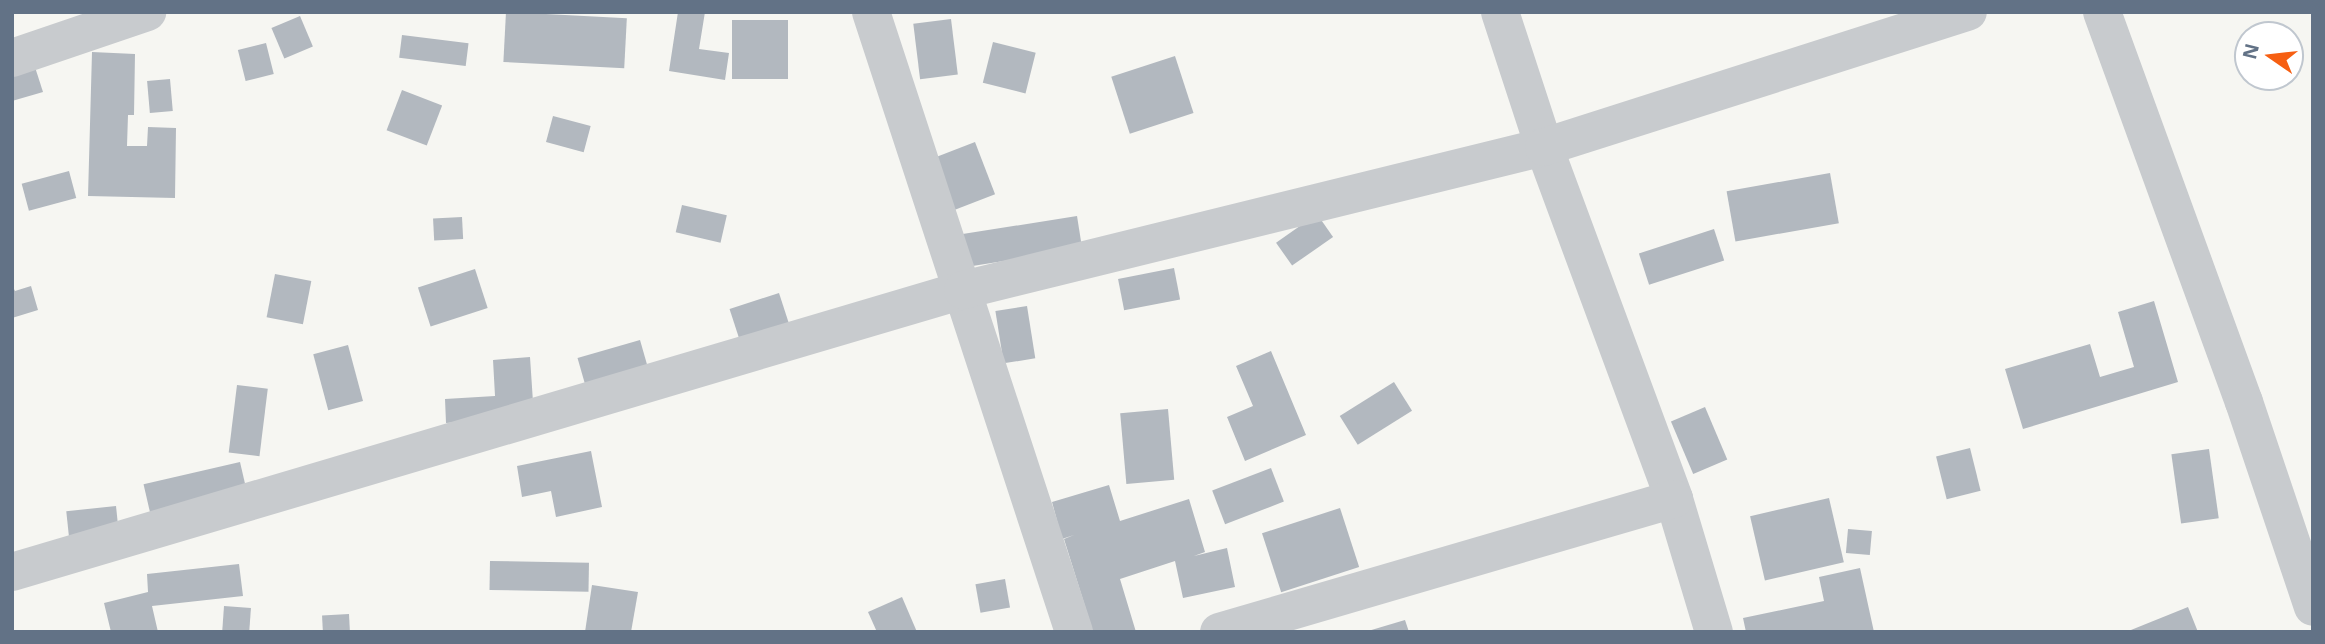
<!DOCTYPE html>
<style>
body{margin:0}
#map{position:relative;width:2325px;height:644px;overflow:hidden;background:#f6f6f2;font-family:"Noto Sans",sans-serif}
div>[style]{position:absolute}
.building>*{inset:0;background:#b2b8bf;transform-origin:0 0}
.minor>*{height:38px;margin:-19px;padding:0 19px;transform-origin:19px;border-radius:19px;background:#c8cbce}
span{translate:-50% -50%;white-space:nowrap;text-align:center;line-height:1.15;-webkit-text-stroke:7px #fff;paint-order:stroke}
.frame{position:absolute;inset:0;border:14px solid #627286;pointer-events:none}
.north{position:absolute;left:2234px;top:21px;width:70px;height:70px;box-sizing:border-box;background:#fff;border:2px solid #c0c7cf;border-radius:50%;rotate:284deg;font-size:19px;font-weight:700;line-height:28px;text-align:center;color:#627286}
.north::after{content:'';display:block;margin:auto;width:24px;height:32px;background:#f65f12;clip-path:polygon(50% 0,100% 100%,50% 72%,0 100%)}
</style>
<div id="map">
<div class="building">
<i style="left:506px;top:12px;width:121px;height:50px;rotate:3deg"></i>
<i style="clip-path:polygon(678px 12px,705px 12px,699px 49px,729px 53px,725px 80px,669px 71px)"></i>
<i style="left:300px;top:16px;width:33px;height:31px;rotate:67deg"></i>
<i style="left:951px;top:19px;width:56px;height:38px;rotate:83deg"></i>
<i style="left:732px;top:20px;width:56px;height:59px"></i>
<i style="left:402px;top:35px;width:67px;height:23px;rotate:7deg"></i>
<i style="left:993px;top:42px;width:44px;height:42px;rotate:14deg"></i>
<i style="left:266px;top:43px;width:32px;height:29px;rotate:76deg"></i>
<i style="clip-path:polygon(92px 52px,135px 54px,134px 115px,128px 115px,127px 146px,147px 146px,148px 127px,176px 128px,175px 198px,88px 196px)"></i>
<i style="left:1175px;top:56px;width:60px;height:67px;rotate:72deg"></i>
<i style="clip-path:polygon(34px 64px,43px 92px,12px 101px,12px 72px)"></i>
<i style="left:170px;top:79px;width:32px;height:23px;rotate:85deg"></i>
<i style="left:402px;top:90px;width:43px;height:43px;rotate:21deg"></i>
<i style="left:553px;top:116px;width:39px;height:27px;rotate:15deg"></i>
<i style="left:975px;top:142px;width:56px;height:45px;rotate:69deg"></i>
<i style="left:69px;top:171px;width:28px;height:49px;rotate:75deg"></i>
<i style="left:1830px;top:173px;width:51px;height:105px;rotate:80deg"></i>
<i style="left:682px;top:205px;width:46px;height:28px;rotate:13deg"></i>
<i style="left:1317px;top:214px;width:28px;height:50px;rotate:55deg"></i>
<i style="left:1077px;top:216px;width:33px;height:119px;rotate:81deg"></i>
<i style="left:462px;top:217px;width:22px;height:29px;rotate:87deg"></i>
<i style="left:1714px;top:229px;width:33px;height:79px;rotate:72deg"></i>
<i style="left:1174px;top:268px;width:32px;height:57px;rotate:79deg"></i>
<i style="left:475px;top:269px;width:41px;height:60px;rotate:72deg"></i>
<i style="left:275px;top:274px;width:37px;height:44px;rotate:11deg"></i>
<i style="clip-path:polygon(12px 285px,15px 291px,31px 286px,38px 310px,12px 318px)"></i>
<i style="left:779px;top:293px;width:35px;height:52px;rotate:72deg"></i>
<i style="clip-path:polygon(2154px 301px,2178px 382px,2023px 429px,2005px 369px,2090px 344px,2100px 377px,2134px 367px,2118px 312px)"></i>
<i style="left:1027px;top:306px;width:53px;height:32px;rotate:81deg"></i>
<i style="left:640px;top:340px;width:32px;height:65px;rotate:74deg"></i>
<i style="left:348px;top:345px;width:58px;height:36px;rotate:75deg"></i>
<i style="clip-path:polygon(1271px 351px,1306px 435px,1245px 461px,1227px 417px,1253px 406px,1236px 366px)"></i>
<i style="clip-path:polygon(530px 357px,534px 417px,446px 423px,445px 399px,495px 396px,493px 360px)"></i>
<i style="left:1394px;top:382px;width:34px;height:64px;rotate:58deg"></i>
<i style="left:237px;top:385px;width:31px;height:68px;rotate:7deg"></i>
<i style="left:1705px;top:407px;width:57px;height:37px;rotate:67deg"></i>
<i style="left:1168px;top:409px;width:71px;height:48px;rotate:85deg"></i>
<i style="left:1970px;top:448px;width:44px;height:35px;rotate:76deg"></i>
<i style="left:2209px;top:449px;width:70px;height:38px;rotate:82deg"></i>
<i style="clip-path:polygon(591px 451px,602px 507px,556px 517px,551px 491px,522px 497px,517px 466px)"></i>
<i style="left:240px;top:462px;width:36px;height:99px;rotate:77deg"></i>
<i style="left:1271px;top:468px;width:36px;height:63px;rotate:69deg"></i>
<i style="clip-path:polygon(1109px 485px,1120px 521px,1189px 499px,1205px 552px,1194px 556px,1227px 548px,1235px 587px,1183px 598px,1175px 561px,1120px 579px,1136px 632px,1093px 632px,1064px 539px,1074px 535px,1062px 539px,1052px 502px)"></i>
<i style="left:1829px;top:498px;width:66px;height:81px;rotate:77deg"></i>
<i style="left:116px;top:506px;width:29px;height:50px;rotate:84deg"></i>
<i style="left:1340px;top:508px;width:62px;height:82px;rotate:72deg"></i>
<i style="left:1848px;top:529px;width:24px;height:24px;rotate:5deg"></i>
<i style="left:490px;top:561px;width:99px;height:29px;rotate:1deg"></i>
<i style="clip-path:polygon(239px 564px,243px 596px,152px 606px,158px 632px,111px 632px,104px 603px,148px 592px,147px 574px)"></i>
<i style="clip-path:polygon(1860px 568px,1874px 632px,1746px 632px,1743px 618px,1824px 601px,1819px 577px)"></i>
<i style="left:1005px;top:579px;width:29px;height:30px;rotate:80deg"></i>
<i style="clip-path:polygon(592px 585px,638px 592px,631px 632px,585px 632px)"></i>
<i style="clip-path:polygon(902px 597px,917px 632px,877px 632px,868px 612px)"></i>
<i style="left:224px;top:606px;width:27px;height:26px;rotate:4deg"></i>
<i style="clip-path:polygon(2188px 607px,2198px 632px,2126px 632px)"></i>
<i style="left:349px;top:614px;width:18px;height:27px;rotate:87deg"></i>
<i style="clip-path:polygon(1405px 620px,1409px 632px,1368px 632px,1368px 631px)"></i>
</div>
<div class="minor">
<i style="left:871px;top:12px;width:652px;rotate:71.87deg"></i>
<i style="left:1500px;top:12px;width:142px;rotate:71.9deg"></i>
<i style="left:1544px;top:147px;width:375px;rotate:69.7deg"></i>
<i style="left:1674px;top:499px;width:139px;rotate:73.3deg"></i>
<i style="left:2102px;top:12px;width:415px;rotate:70deg"></i>
<i style="left:2244px;top:402px;width:216px;rotate:71.4deg"></i>
<i style="left:12px;top:58px;width:143px;rotate:-18.8deg"></i>
<i style="left:12px;top:572px;width:992px;rotate:-16.52deg"></i>
<i style="left:963px;top:290px;width:598px;rotate:-13.83deg"></i>
<i style="left:1544px;top:147px;width:445px;rotate:-17.7deg"></i>
<i style="left:1219px;top:632px;width:474px;rotate:-16.3deg"></i>
</div>
<div class="frame"></div>
<div class="north">N</div>
</div>
